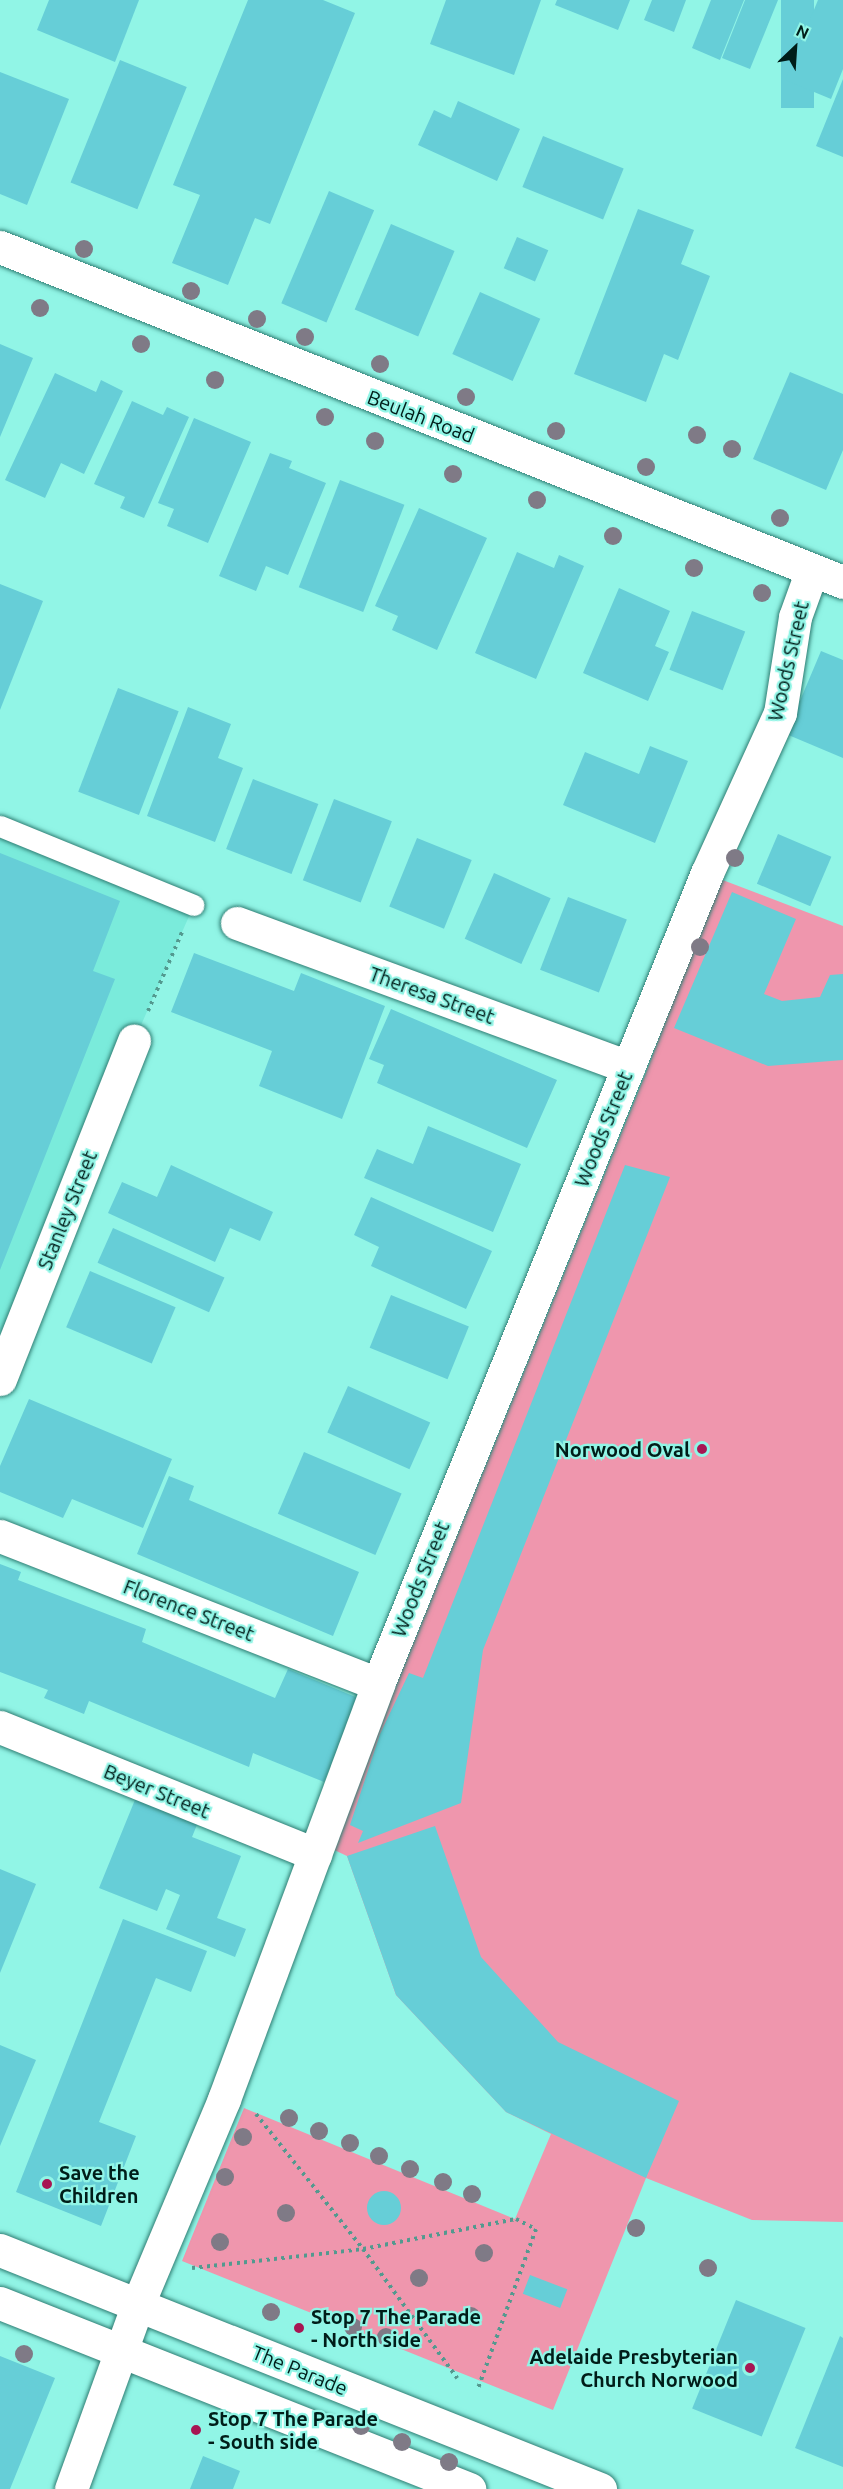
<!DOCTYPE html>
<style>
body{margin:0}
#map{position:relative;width:843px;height:2489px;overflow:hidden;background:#91f5e6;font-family:Ubuntu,sans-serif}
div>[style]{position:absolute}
.built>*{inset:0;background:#7aebdb}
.green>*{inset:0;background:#ef96ad}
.building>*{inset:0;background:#66ced7;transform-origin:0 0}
.round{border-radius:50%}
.path>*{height:4px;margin-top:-2px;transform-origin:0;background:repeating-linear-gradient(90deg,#53998f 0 3px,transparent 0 7.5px)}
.roads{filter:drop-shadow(0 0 2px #2f7d73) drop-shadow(0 0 2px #2f7d73)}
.lane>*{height:21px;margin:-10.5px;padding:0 10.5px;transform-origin:10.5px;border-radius:10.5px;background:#fff}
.street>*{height:33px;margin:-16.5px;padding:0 16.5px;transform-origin:16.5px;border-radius:16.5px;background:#fff}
.secondary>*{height:33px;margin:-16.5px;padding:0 16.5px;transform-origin:16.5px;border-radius:16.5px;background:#fff}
.trees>*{width:18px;height:18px;margin:-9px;border-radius:50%;background:#7f7a86}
.dots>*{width:16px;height:16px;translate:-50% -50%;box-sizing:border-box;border:3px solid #91f5e6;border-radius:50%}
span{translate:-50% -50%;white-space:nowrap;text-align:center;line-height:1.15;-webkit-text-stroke:4.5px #91f5e6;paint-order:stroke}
.street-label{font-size:20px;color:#001d19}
.poi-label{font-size:20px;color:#001d19;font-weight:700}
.right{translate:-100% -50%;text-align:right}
.left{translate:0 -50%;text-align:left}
.north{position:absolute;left:765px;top:18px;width:60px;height:60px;-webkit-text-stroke:4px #91f5e6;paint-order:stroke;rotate:25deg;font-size:16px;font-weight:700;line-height:24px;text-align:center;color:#001d19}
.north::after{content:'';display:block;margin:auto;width:21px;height:27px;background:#001d19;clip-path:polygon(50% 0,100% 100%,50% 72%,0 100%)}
</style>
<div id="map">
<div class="built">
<i style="clip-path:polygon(0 826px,194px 905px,134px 1041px,0 1379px)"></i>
</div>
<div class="green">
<i style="clip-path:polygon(720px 879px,843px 926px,843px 2222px,752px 2220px,646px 2178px,553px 2410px,182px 2261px,244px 2108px,515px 2219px,551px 2134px,506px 2112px,396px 1995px,347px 1856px,330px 1848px,645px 1075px)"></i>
</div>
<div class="building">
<i style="clip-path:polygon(49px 0,139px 0,115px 62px,37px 30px)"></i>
<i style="clip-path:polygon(248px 0,323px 0,355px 13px,270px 224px,255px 218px,228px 285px,172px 263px,200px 195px,173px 185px)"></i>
<i style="clip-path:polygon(446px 0,541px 0,514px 75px,430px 44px)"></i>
<i style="clip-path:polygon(557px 0,630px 0,618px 30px,555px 5px)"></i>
<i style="clip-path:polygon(652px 0,686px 0,674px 32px,644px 20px)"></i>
<i style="clip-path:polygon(711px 0,744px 0,720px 60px,692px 48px)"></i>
<i style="clip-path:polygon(745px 0,778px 0,750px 69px,722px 58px)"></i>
<i style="left:781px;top:0;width:33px;height:108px"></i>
<i style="clip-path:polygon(818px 0,843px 0,843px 69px,831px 99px,785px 80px)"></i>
<i style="left:120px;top:60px;width:72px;height:132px;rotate:22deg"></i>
<i style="clip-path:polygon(0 72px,69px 99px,27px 205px,0 194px)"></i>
<i style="clip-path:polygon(843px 79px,843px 157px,816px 146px)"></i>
<i style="clip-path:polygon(458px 101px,520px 129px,497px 181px,418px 145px,434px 110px,451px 118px)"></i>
<i style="left:543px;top:136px;width:87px;height:55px;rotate:22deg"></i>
<i style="left:329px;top:191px;width:49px;height:122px;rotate:23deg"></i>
<i style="clip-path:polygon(638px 209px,694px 230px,681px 264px,710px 276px,678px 360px,664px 354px,646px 402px,574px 374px)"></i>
<i style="left:391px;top:224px;width:69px;height:93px;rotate:23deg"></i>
<i style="left:517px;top:237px;width:34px;height:34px;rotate:23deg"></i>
<i style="left:480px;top:292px;width:66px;height:68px;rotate:24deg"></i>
<i style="clip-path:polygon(0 344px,33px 358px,0 437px)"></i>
<i style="clip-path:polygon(790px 372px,843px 394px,843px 450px,826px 490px,753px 459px)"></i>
<i style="clip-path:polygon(55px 373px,96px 392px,101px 380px,123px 391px,84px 474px,61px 463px,45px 498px,5px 480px)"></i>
<i style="clip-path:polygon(132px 401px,163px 415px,167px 407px,189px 417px,144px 518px,120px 508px,125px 497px,94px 484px)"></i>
<i style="clip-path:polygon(194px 418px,251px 442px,208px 543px,167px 526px,174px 509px,158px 503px)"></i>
<i style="clip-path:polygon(270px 453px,292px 461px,289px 468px,326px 483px,288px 575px,266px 566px,256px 591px,219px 576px)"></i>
<i style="left:340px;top:480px;width:69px;height:115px;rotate:21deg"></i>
<i style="clip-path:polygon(419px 508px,487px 538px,437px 650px,392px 630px,398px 616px,375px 606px)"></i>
<i style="clip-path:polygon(517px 552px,554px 568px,559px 555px,584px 566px,536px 679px,475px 653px)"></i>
<i style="clip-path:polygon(0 584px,43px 601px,0 710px)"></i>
<i style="clip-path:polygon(619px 588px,670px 611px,655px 646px,669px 652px,648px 701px,583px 673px)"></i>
<i style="left:692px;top:611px;width:57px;height:63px;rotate:21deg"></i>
<i style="clip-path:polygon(821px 651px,843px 660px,843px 758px,786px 734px)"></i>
<i style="left:118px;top:688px;width:65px;height:111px;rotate:21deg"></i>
<i style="clip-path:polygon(188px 707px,231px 724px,218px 758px,243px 768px,215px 842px,147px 816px)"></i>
<i style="clip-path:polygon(650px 746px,688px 761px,655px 843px,563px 805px,585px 752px,639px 774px)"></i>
<i style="left:253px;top:779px;width:70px;height:75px;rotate:21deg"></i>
<i style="left:334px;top:799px;width:62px;height:87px;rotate:21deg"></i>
<i style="left:778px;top:834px;width:58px;height:54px;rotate:23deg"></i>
<i style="left:417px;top:838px;width:59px;height:74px;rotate:22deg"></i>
<i style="clip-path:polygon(0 853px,120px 901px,93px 971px,115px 979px,0 1270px)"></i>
<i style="left:494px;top:873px;width:62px;height:72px;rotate:24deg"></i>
<i style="clip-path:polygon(732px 892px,796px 919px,764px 994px,782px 1001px,820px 997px,830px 975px,843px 974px,843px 1060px,768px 1066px,674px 1028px)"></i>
<i style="left:568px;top:897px;width:63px;height:78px;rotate:21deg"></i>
<i style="clip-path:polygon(194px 953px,294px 991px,301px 973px,385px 1006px,342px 1119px,259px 1086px,272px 1051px,171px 1012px)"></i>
<i style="clip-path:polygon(391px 1009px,557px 1080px,527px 1148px,377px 1083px,384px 1065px,369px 1059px)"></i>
<i style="clip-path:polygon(428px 1126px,521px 1164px,493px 1232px,364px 1178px,377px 1149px,413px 1164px)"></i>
<i style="clip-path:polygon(171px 1165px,273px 1212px,260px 1241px,230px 1228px,215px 1262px,108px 1213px,122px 1182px,157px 1197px)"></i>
<i style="clip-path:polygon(625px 1165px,670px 1177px,483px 1650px,461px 1803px,358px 1843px,363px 1831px,350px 1825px,380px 1734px,409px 1673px,423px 1678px)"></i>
<i style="clip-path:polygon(371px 1197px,492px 1251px,466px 1309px,371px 1266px,379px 1247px,354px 1235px)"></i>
<i style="left:113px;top:1228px;width:122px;height:38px;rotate:24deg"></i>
<i style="left:90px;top:1271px;width:93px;height:61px;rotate:23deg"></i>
<i style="left:391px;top:1295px;width:84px;height:57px;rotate:22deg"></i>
<i style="left:348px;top:1386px;width:90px;height:51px;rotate:24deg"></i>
<i style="clip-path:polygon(29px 1399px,172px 1459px,143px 1528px,72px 1499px,63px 1518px,0 1492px,0 1466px)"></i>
<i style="left:304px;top:1452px;width:106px;height:67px;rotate:23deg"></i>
<i style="clip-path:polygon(169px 1476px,194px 1486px,189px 1500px,359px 1572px,333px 1636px,137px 1554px)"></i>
<i style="clip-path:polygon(0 1564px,21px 1572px,18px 1580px,146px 1629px,142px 1642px,275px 1698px,288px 1669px,358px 1698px,324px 1782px,253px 1753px,249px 1767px,89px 1701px,84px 1714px,44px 1698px,48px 1690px,0 1672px)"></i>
<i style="clip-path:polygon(139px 1790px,201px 1815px,192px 1837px,241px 1856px,217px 1918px,246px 1929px,235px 1957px,166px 1929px,180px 1895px,166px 1889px,157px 1911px,99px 1888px)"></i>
<i style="clip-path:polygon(435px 1826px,481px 1957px,558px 2042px,679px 2101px,646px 2178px,506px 2112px,396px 1995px,347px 1856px)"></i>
<i style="clip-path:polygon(0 1869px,36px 1884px,0 1973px)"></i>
<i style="clip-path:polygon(123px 1919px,207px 1951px,191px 1992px,156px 1978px,99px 2122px,136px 2136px,101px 2226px,16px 2192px)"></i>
<i style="clip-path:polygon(0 2045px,36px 2060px,0 2146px)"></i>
<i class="round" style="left:367px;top:2191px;width:34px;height:34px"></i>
<i style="left:530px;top:2275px;width:40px;height:20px;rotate:21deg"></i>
<i style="left:736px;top:2300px;width:75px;height:117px;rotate:22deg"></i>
<i style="clip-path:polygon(840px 2336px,843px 2338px,843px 2467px,795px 2448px)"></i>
<i style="clip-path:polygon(0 2356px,55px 2378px,10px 2489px,0 2489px)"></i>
<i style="clip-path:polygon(203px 2456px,240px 2471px,233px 2489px,190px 2489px)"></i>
</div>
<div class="path">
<i style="left:148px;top:1011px;width:86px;rotate:-66.7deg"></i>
<i style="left:256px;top:2114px;width:172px;rotate:51.6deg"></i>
<i style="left:363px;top:2249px;width:160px;rotate:53.9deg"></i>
<i style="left:192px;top:2268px;width:172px;rotate:-6.3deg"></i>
<i style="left:363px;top:2249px;width:156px;rotate:-11.1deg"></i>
<i style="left:516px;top:2219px;width:22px;rotate:27deg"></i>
<i style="left:536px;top:2229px;width:169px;rotate:110deg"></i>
</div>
<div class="roads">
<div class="lane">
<i style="left:0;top:826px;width:209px;rotate:22.2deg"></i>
</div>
<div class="street">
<i style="left:0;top:247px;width:907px;rotate:21.67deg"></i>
<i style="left:237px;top:923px;width:417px;rotate:20.2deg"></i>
<i style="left:0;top:1379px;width:364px;rotate:-68.4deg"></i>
<i style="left:0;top:1536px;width:406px;rotate:21.4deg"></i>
<i style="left:0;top:1727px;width:340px;rotate:22deg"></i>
<i style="left:71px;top:2489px;width:197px;rotate:-70.1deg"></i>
<i style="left:138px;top:2304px;width:222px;rotate:-67.2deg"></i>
<i style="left:224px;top:2099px;width:443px;rotate:-69.6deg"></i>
<i style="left:378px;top:1684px;width:875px;rotate:-67.92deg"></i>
<i style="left:707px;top:873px;width:176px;rotate:-65.5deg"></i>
<i style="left:780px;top:713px;width:97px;rotate:-81.1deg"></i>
<i style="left:795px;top:617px;width:50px;rotate:-70.1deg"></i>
</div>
<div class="secondary">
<i style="left:0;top:2250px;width:646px;rotate:21.72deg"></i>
<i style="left:0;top:2303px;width:505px;rotate:21.63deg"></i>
</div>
</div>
<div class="trees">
<i style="left:84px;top:249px"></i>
<i style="left:191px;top:291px"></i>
<i style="left:40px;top:308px"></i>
<i style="left:257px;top:319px"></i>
<i style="left:305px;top:337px"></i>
<i style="left:141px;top:344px"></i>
<i style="left:380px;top:364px"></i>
<i style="left:215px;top:380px"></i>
<i style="left:466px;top:397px"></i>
<i style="left:325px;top:417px"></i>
<i style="left:556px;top:431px"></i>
<i style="left:697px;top:435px"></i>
<i style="left:375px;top:441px"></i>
<i style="left:732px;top:449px"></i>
<i style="left:646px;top:467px"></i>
<i style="left:453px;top:474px"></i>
<i style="left:537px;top:500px"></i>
<i style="left:780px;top:518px"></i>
<i style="left:613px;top:536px"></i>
<i style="left:694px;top:568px"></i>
<i style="left:762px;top:593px"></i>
<i style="left:735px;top:858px"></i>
<i style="left:700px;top:947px"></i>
<i style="left:289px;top:2118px"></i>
<i style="left:319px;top:2131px"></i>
<i style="left:243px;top:2137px"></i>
<i style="left:350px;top:2143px"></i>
<i style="left:379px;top:2156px"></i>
<i style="left:410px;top:2169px"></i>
<i style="left:225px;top:2177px"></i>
<i style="left:443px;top:2182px"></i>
<i style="left:472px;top:2194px"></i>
<i style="left:286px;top:2213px"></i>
<i style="left:636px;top:2228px"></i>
<i style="left:220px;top:2242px"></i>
<i style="left:484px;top:2253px"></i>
<i style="left:708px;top:2268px"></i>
<i style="left:419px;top:2278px"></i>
<i style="left:271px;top:2312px"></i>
<i style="left:471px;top:2316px"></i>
<i style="left:353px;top:2327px"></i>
<i style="left:386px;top:2337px"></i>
<i style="left:24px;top:2354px"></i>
<i style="left:361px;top:2426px"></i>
<i style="left:402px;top:2442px"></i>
<i style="left:449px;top:2462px"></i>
</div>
<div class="dots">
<i style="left:702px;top:1449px;background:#a71653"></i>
<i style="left:47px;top:2184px;background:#a71653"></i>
<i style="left:299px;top:2328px;background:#a71653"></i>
<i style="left:750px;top:2368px;background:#a71653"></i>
<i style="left:196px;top:2430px;background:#a71653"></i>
</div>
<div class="street-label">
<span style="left:421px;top:416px;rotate:21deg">Beulah Road</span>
<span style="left:788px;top:661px;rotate:-77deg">Woods Street</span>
<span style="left:432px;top:995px;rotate:20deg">Theresa Street</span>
<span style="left:603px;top:1129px;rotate:-68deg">Woods Street</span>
<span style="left:67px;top:1210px;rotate:-68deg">Stanley Street</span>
<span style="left:420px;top:1579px;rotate:-68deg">Woods Street</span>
<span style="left:189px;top:1610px;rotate:21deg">Florence Street</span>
<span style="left:157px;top:1791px;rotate:22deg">Beyer Street</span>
<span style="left:300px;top:2370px;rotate:22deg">The Parade</span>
</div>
<div class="poi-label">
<span class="right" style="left:690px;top:1449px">Norwood Oval</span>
<span class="left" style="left:59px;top:2184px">Save the<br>Children</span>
<span class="left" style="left:311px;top:2328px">Stop 7 The Parade<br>- North side</span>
<span class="right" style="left:738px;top:2368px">Adelaide Presbyterian<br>Church Norwood</span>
<span class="left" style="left:208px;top:2430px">Stop 7 The Parade<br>- South side</span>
</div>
<div class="north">N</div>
</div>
